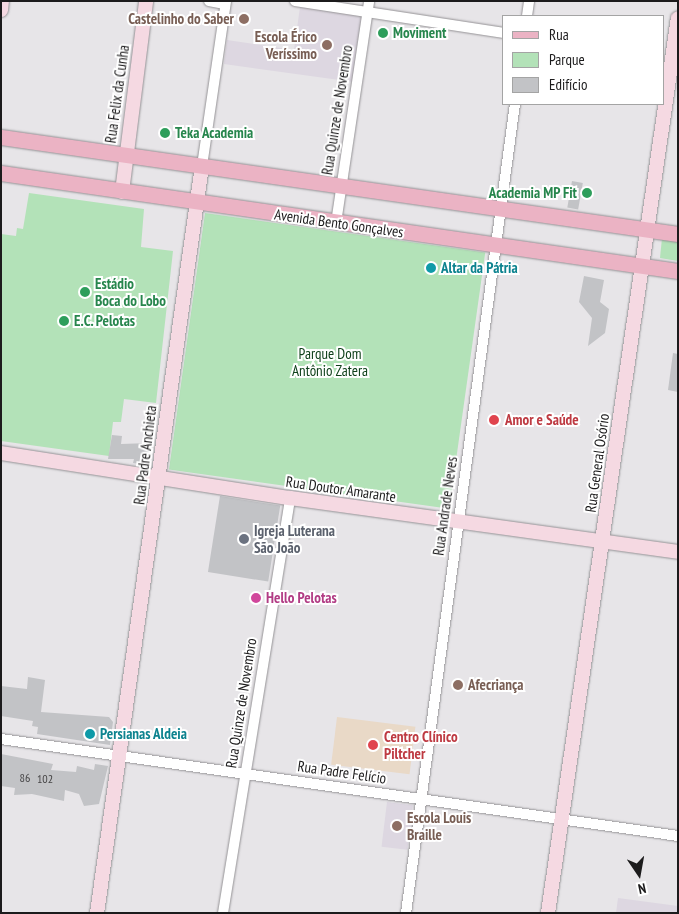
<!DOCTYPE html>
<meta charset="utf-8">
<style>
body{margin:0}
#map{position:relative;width:679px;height:914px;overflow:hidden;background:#e7e5e8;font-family:"PT Sans Narrow",sans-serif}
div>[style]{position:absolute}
.commercial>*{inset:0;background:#e9d9c7;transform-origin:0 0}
.built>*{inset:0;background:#ddd7e1;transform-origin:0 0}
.green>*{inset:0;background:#b3e2b8;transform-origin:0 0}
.building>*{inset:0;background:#c2c3c6;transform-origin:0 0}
.roads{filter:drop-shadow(0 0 1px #949295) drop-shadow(0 0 1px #949295)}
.street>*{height:10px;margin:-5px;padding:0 5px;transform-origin:5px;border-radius:5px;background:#fff}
.secondary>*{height:14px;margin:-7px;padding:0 7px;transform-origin:7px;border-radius:7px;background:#f5d9e2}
.primary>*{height:15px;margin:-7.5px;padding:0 7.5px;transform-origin:7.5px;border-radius:7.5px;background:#ebb3c4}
.dots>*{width:14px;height:14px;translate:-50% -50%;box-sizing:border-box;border:2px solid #fff;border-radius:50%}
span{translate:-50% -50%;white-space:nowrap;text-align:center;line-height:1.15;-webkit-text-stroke:4px #fff;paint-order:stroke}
.number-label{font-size:12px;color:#464546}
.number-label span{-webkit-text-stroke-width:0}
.education-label{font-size:15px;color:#785e54;font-weight:700}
.right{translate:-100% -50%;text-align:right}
.left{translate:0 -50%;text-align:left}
.leisure-label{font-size:15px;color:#27864d;font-weight:700}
.street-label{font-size:15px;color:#1c1b1c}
.culture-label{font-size:15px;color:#0d838f;font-weight:700}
.park-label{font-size:15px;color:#0f411b}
.health-label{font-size:15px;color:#be3a42;font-weight:700}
.worship-label{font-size:15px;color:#5b616d;font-weight:700}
.hotel-label{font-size:15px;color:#b23c85;font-weight:700}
.frame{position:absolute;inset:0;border:2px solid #1c1b1c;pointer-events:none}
.legend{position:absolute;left:502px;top:15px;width:162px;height:90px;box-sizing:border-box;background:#fff;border:1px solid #a4a4a4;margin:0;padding:6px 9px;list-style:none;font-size:15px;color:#1c1b1c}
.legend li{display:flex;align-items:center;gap:10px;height:25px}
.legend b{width:25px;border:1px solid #a4a4a4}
.north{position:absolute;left:614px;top:849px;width:50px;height:50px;-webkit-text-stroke:4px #fff;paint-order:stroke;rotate:168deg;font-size:14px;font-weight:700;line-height:20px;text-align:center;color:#1c1b1c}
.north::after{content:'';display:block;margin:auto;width:18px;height:22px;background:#1c1b1c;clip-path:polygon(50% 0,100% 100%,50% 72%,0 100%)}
</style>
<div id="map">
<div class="commercial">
<i style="left:337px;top:717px;width:79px;height:48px;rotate:7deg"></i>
</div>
<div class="built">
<i style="clip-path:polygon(300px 7px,363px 16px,354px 82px,224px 64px,227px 40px,294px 50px)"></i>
<i style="left:387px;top:802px;width:26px;height:45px;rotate:7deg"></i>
<i style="clip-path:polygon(618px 898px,678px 906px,678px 913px,616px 913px)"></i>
</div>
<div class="green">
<i style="clip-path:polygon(29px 193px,144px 209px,141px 247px,173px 251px,156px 403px,124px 399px,121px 422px,113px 422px,109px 456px,1px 441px,1px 234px,16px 236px,17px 228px,23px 229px)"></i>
<i style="left:205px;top:213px;width:283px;height:259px;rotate:8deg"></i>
<i style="clip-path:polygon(662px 238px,678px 241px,678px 261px,660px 258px)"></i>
</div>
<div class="building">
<i style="left:572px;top:181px;width:11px;height:27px;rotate:10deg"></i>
<i style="clip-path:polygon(584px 276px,604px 280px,600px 302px,609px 309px,605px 333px,588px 346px,592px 318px,579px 302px)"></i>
<i style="clip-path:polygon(673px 353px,678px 354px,678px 392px,668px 390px)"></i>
<i style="clip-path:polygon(112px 435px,122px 436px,121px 444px,150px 443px,147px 465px,133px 463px,134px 459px,108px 459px)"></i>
<i style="left:220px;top:496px;width:61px;height:77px;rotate:9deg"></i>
<i style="clip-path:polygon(28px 677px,45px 680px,41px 712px,109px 717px,113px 722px,110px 745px,37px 734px,38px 727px,32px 726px,33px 721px,1px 716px,1px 686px,27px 689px)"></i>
<i style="clip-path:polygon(1px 754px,53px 764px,51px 770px,76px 772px,77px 766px,94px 770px,95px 764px,108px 766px,99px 804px,84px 806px,79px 794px,65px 790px,64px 801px,32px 794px,14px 795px,15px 788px,1px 786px)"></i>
</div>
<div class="roads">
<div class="street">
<i style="left:209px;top:1px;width:16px;rotate:11deg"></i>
<i style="left:295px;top:1px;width:210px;rotate:8.7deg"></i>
<i style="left:527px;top:16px;width:15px;rotate:-82deg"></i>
<i style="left:202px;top:166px;width:167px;rotate:-81.7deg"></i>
<i style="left:336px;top:223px;width:224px;rotate:-81.5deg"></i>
<i style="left:1px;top:739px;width:684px;rotate:8.15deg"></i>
<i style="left:223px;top:913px;width:420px;rotate:-80.8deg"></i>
<i style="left:406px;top:913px;width:816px;rotate:-82.33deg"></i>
</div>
<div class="secondary">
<i style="left:1px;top:10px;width:9px;rotate:-84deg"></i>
<i style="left:122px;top:192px;width:193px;rotate:-82.8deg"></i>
<i style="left:1px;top:453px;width:292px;rotate:8.9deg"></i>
<i style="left:290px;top:498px;width:392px;rotate:7.9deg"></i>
<i style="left:97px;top:913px;width:754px;rotate:-82deg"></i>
<i style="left:548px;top:913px;width:904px;rotate:-81.74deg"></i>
</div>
<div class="primary">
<i style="left:1px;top:137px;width:684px;rotate:8.15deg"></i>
<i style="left:1px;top:173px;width:684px;rotate:8.24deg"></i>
</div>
</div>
<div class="dots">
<i style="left:244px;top:19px;background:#8d6e63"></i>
<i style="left:383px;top:33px;background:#2e9e5b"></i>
<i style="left:327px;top:45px;background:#8d6e63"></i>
<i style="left:165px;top:133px;background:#2e9e5b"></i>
<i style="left:587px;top:193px;background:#2e9e5b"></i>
<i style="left:431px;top:268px;background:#0f9aa8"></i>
<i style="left:85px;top:292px;background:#2e9e5b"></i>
<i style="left:64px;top:321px;background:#2e9e5b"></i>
<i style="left:494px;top:420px;background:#e0444e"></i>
<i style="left:244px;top:539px;background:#6b7280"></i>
<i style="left:256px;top:598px;background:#d1479c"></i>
<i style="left:458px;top:685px;background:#8d6e63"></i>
<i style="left:90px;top:734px;background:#0f9aa8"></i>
<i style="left:373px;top:745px;background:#e0444e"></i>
<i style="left:397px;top:826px;background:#8d6e63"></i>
</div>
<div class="number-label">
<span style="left:25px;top:778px">86</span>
<span style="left:45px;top:779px">102</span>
</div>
<div class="education-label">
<span class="right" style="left:234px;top:19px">Castelinho do Saber</span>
<span class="right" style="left:317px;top:45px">Escola Érico<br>Veríssimo</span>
<span class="left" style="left:468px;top:685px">Afecriança</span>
<span class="left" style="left:407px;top:826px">Escola Louis<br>Braille</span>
</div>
<div class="leisure-label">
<span class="left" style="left:393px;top:33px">Moviment</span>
<span class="left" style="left:175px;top:133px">Teka Academia</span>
<span class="right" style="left:577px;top:193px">Academia MP Fit</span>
<span class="left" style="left:95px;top:292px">Estádio<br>Boca do Lobo</span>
<span class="left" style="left:74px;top:321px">E.C. Pelotas</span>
</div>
<div class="street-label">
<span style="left:117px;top:94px;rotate:-82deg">Rua Felix da Cunha</span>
<span style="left:337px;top:110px;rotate:-81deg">Rua Quinze de Novembro</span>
<span style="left:339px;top:223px;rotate:8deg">Avenida Bento Gonçalves</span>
<span style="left:145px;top:455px;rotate:-83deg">Rua Padre Anchieta</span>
<span style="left:597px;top:463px;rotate:-82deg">Rua General Osório</span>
<span style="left:341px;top:489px;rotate:8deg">Rua Doutor Amarante</span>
<span style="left:445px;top:506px;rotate:-82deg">Rua Andrade Neves</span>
<span style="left:241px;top:703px;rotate:-81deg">Rua Quinze de Novembro</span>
<span style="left:342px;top:772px;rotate:8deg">Rua Padre Felício</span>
</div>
<div class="culture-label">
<span class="left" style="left:441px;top:268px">Altar da Pátria</span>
<span class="left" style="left:100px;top:734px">Persianas Aldeia</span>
</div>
<div class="park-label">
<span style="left:330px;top:362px">Parque Dom<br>Antônio Zatera</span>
</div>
<div class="health-label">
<span class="left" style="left:505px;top:420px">Amor e Saúde</span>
<span class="left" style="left:384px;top:745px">Centro Clínico<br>Piltcher</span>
</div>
<div class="worship-label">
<span class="left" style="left:254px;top:539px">Igreja Luterana<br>São João</span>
</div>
<div class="hotel-label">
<span class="left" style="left:266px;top:598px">Hello Pelotas</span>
</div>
<div class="frame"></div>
<ul class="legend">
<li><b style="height:6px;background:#ebb3c4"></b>Rua</li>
<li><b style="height:14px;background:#b3e2b8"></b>Parque</li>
<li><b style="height:14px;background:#c2c3c6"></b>Edifício</li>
</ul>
<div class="north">N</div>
</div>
